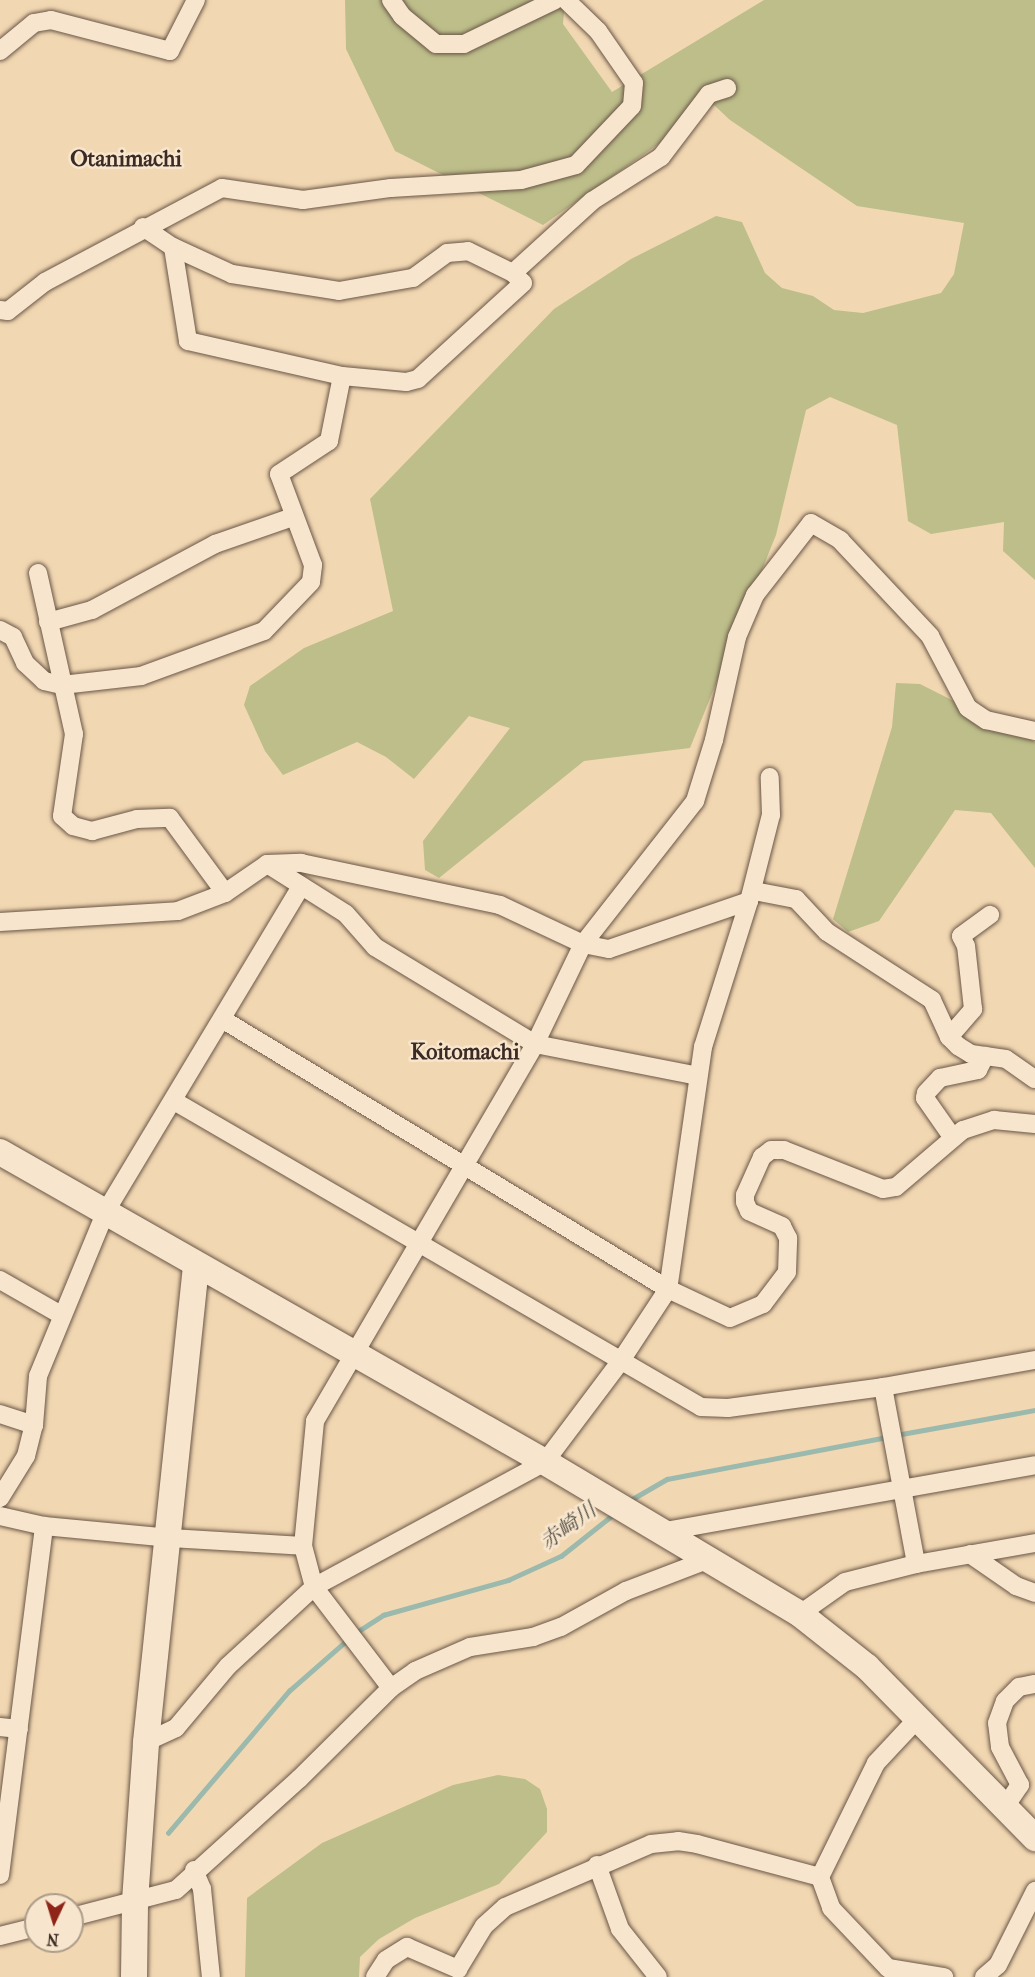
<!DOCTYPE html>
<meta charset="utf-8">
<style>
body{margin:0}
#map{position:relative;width:1035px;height:1977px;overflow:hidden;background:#f2d8b2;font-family:"IM FELL French Canon","Noto Serif JP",serif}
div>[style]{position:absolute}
.green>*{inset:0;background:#bdbe8a}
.stream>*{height:4.5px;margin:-2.25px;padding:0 2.25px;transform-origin:2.25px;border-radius:2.25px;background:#9bbaad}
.roads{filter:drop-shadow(0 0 2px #6a5648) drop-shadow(0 0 2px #6a5648)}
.street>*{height:18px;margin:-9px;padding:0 9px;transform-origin:9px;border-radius:9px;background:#f7e6cd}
.secondary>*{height:26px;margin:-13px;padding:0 13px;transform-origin:13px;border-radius:13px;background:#f7e6cd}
span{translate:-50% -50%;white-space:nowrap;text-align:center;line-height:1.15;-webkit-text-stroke:5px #f7e6cd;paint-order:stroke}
.water-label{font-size:21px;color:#544f46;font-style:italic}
.quarter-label{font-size:22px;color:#3c2b24;font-weight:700}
.north{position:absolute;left:24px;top:1893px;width:60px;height:60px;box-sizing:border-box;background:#f7e6cd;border:2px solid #ac9b89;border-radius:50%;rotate:184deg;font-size:16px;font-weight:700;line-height:24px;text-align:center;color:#3c2b24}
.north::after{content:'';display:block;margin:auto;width:21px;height:27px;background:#8f2418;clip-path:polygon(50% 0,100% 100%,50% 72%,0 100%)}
</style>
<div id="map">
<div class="green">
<i style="clip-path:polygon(345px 0,565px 0,563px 24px,612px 92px,764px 0,1035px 0,1035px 580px,1003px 551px,1004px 522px,931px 534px,908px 521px,897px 425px,830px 397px,806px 410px,776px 535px,690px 748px,584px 761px,439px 878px,425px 870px,423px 841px,510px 728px,469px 716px,414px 779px,386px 757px,357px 742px,283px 775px,265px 751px,244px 705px,250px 686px,304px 648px,393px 611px,370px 499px,554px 309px,631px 259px,716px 216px,742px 222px,765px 273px,782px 288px,813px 296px,834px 310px,863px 313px,941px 293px,954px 274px,964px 223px,857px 206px,730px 120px,714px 105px,543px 225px,395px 151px,346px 49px)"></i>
<i style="clip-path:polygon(896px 683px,920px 684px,1035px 742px,1035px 868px,991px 813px,955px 810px,879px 921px,848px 932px,833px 919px,892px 727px)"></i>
<i style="clip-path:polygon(498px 1775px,525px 1779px,540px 1789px,547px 1809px,547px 1832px,499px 1884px,415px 1918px,379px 1939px,360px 1957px,359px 1977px,245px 1977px,247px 1898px,322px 1843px,453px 1785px)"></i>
</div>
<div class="stream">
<i style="left:896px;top:1435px;width:141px;rotate:-10.2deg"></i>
<i style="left:627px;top:1502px;width:46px;rotate:-29.9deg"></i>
<i style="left:667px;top:1479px;width:225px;rotate:-10.8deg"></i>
<i style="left:354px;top:1634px;width:35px;rotate:-33deg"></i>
<i style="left:383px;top:1615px;width:130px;rotate:-15.6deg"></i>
<i style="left:508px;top:1580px;width:58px;rotate:-24.4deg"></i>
<i style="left:561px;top:1556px;width:69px;rotate:-38.5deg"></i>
<i style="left:168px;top:1833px;width:187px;rotate:-49.6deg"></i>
<i style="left:289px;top:1691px;width:77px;rotate:-41.3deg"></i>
</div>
<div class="roads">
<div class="street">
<i style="left:391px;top:0;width:19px;rotate:55deg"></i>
<i style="left:402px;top:16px;width:44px;rotate:39.5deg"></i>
<i style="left:436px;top:44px;width:28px"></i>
<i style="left:464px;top:44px;width:101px;rotate:-25.8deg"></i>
<i style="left:0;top:51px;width:44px;rotate:-39.5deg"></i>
<i style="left:34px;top:23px;width:17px;rotate:-10deg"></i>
<i style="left:51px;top:20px;width:123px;rotate:14.6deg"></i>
<i style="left:170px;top:51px;width:57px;rotate:-63deg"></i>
<i style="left:143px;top:227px;width:36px;rotate:34deg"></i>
<i style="left:173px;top:247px;width:65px;rotate:24.6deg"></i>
<i style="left:232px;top:274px;width:108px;rotate:9deg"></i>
<i style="left:339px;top:291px;width:75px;rotate:-10deg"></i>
<i style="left:413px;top:278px;width:42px;rotate:-36.3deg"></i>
<i style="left:447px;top:253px;width:21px;rotate:-5deg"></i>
<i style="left:468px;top:251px;width:50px;rotate:26.1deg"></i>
<i style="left:513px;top:273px;width:14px;rotate:45deg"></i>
<i style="left:523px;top:283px;width:142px;rotate:137.6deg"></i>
<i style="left:418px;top:379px;width:12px;rotate:166deg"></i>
<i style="left:406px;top:382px;width:64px;rotate:-174.6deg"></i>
<i style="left:342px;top:376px;width:158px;rotate:-167.2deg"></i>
<i style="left:188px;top:341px;width:95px;rotate:-99.1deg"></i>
<i style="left:513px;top:273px;width:107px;rotate:-42.3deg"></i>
<i style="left:592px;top:201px;width:82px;rotate:-32.5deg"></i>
<i style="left:661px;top:157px;width:79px;rotate:-52.7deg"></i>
<i style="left:709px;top:94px;width:19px;rotate:-18deg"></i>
<i style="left:0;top:310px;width:8px;rotate:7deg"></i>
<i style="left:8px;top:311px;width:47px;rotate:-38.1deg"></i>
<i style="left:45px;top:282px;width:200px;rotate:-28deg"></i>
<i style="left:222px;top:188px;width:82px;rotate:8.4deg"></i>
<i style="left:303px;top:200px;width:89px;rotate:-7.8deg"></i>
<i style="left:391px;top:188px;width:130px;rotate:-3.5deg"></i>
<i style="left:521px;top:180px;width:57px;rotate:-15.3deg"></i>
<i style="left:576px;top:165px;width:81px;rotate:-46.5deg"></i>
<i style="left:632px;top:106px;width:23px;rotate:-85deg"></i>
<i style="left:634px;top:83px;width:63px;rotate:-124.7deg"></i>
<i style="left:598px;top:31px;width:45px;rotate:-135.9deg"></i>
<i style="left:38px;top:573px;width:165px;rotate:77.4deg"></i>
<i style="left:74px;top:734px;width:83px;rotate:98.3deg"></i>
<i style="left:62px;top:816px;width:15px;rotate:42deg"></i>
<i style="left:73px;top:826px;width:20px;rotate:15deg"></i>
<i style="left:92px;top:831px;width:47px;rotate:-14.9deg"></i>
<i style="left:137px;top:819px;width:33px;rotate:-2deg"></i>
<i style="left:170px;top:818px;width:93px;rotate:53.7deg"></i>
<i style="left:48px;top:622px;width:46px;rotate:-15.3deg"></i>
<i style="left:92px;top:610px;width:140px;rotate:-28.2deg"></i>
<i style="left:215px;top:544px;width:83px;rotate:-19.1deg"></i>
<i style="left:0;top:630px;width:15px;rotate:28deg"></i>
<i style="left:13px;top:637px;width:29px;rotate:65deg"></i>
<i style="left:25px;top:663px;width:26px;rotate:43deg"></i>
<i style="left:44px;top:681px;width:18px;rotate:13deg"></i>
<i style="left:62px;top:685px;width:80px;rotate:-6.5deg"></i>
<i style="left:141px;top:676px;width:131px;rotate:-20.1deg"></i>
<i style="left:264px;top:631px;width:68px;rotate:-46.2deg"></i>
<i style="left:311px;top:582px;width:17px;rotate:-83deg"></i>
<i style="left:313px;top:565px;width:97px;rotate:-110.5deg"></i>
<i style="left:279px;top:474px;width:60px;rotate:-33.4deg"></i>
<i style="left:329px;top:441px;width:66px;rotate:-78.7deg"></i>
<i style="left:267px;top:864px;width:93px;rotate:32.3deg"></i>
<i style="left:346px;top:914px;width:44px;rotate:48.7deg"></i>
<i style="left:375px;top:947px;width:187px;rotate:31.2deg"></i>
<i style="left:535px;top:1044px;width:166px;rotate:11.1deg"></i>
<i style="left:754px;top:891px;width:43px;rotate:10.8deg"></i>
<i style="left:796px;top:899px;width:45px;rotate:46.8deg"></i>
<i style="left:827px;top:932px;width:125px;rotate:32.9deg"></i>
<i style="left:932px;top:1000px;width:41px;rotate:65.3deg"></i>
<i style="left:949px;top:1037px;width:13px;rotate:45deg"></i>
<i style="left:958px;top:1046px;width:15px;rotate:32deg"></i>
<i style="left:971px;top:1054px;width:35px;rotate:8deg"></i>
<i style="left:1006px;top:1059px;width:35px;rotate:35deg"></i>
<i style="left:749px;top:901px;width:89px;rotate:-75.7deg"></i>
<i style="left:771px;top:815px;width:38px;rotate:-92deg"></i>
<i style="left:0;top:922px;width:178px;rotate:-3.5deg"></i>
<i style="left:178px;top:911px;width:50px;rotate:-21deg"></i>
<i style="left:225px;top:893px;width:51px;rotate:-34.6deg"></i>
<i style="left:267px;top:864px;width:34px;rotate:-2deg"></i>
<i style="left:301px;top:863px;width:203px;rotate:11.9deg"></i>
<i style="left:500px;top:905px;width:92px;rotate:25.2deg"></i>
<i style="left:583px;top:944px;width:26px;rotate:11deg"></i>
<i style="left:609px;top:949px;width:148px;rotate:-18.9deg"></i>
<i style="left:749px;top:901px;width:153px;rotate:107.5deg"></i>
<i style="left:703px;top:1047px;width:245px;rotate:98.2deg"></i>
<i style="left:668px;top:1289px;width:87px;rotate:123.3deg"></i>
<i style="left:620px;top:1362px;width:125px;rotate:126.9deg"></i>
<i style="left:545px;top:1462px;width:263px;rotate:151.6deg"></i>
<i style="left:314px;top:1587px;width:117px;rotate:137.4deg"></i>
<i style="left:228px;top:1666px;width:81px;rotate:130deg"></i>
<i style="left:176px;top:1728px;width:33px;rotate:155deg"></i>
<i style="left:222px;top:1019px;width:521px;rotate:31.19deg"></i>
<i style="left:668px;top:1289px;width:68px;rotate:25.1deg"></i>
<i style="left:730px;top:1318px;width:36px;rotate:-23deg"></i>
<i style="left:763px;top:1304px;width:40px;rotate:-53deg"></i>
<i style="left:787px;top:1272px;width:34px;rotate:-88deg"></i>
<i style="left:788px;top:1238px;width:13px;rotate:-117deg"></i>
<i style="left:782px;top:1226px;width:36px;rotate:-156deg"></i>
<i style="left:749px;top:1211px;width:10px;rotate:-114deg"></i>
<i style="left:745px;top:1202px;width:7px;rotate:-90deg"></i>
<i style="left:745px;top:1195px;width:42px;rotate:-65.9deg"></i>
<i style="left:762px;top:1157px;width:11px;rotate:-38deg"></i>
<i style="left:771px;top:1150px;width:13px"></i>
<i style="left:784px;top:1150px;width:106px;rotate:21.5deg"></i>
<i style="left:883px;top:1189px;width:13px;rotate:-9deg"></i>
<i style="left:896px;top:1187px;width:88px;rotate:-40.4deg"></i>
<i style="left:963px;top:1130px;width:33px;rotate:-18deg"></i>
<i style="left:994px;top:1120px;width:41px;rotate:5.6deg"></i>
<i style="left:949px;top:1037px;width:37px;rotate:-49deg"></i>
<i style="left:973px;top:1009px;width:63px;rotate:-96.3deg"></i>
<i style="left:966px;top:946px;width:11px;rotate:-117deg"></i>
<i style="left:961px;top:936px;width:36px;rotate:-36deg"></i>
<i style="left:174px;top:1101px;width:609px;rotate:30.14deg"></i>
<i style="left:701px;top:1407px;width:27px;rotate:2deg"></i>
<i style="left:728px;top:1408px;width:156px;rotate:-7.7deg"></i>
<i style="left:883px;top:1387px;width:154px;rotate:-10.1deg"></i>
<i style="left:953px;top:1138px;width:49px;rotate:-125deg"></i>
<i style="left:925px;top:1098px;width:5px;rotate:-79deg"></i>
<i style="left:926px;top:1093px;width:21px;rotate:-47deg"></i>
<i style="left:940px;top:1078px;width:39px;rotate:-12deg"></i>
<i style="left:978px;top:1070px;width:16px;rotate:-63deg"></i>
<i style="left:0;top:1280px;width:70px;rotate:29.8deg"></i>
<i style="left:883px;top:1387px;width:180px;rotate:79.4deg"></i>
<i style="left:0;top:1414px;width:36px;rotate:18deg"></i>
<i style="left:0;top:1498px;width:49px;rotate:-58.2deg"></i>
<i style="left:26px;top:1456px;width:32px;rotate:-76deg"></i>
<i style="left:34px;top:1425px;width:49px;rotate:-85.3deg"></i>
<i style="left:38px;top:1376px;width:178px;rotate:-67.6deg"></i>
<i style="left:106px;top:1211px;width:379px;rotate:-59deg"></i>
<i style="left:0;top:1516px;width:45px;rotate:12.8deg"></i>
<i style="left:44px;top:1526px;width:127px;rotate:5.4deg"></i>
<i style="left:170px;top:1538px;width:133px;rotate:3.4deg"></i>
<i style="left:660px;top:1532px;width:381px;rotate:-10.1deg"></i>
<i style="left:970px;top:1554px;width:56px;rotate:34.8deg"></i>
<i style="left:1016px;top:1586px;width:20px;rotate:20deg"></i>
<i style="left:800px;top:1614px;width:55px;rotate:-35.4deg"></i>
<i style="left:845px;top:1582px;width:73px;rotate:-14.2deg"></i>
<i style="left:916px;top:1564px;width:121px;rotate:-10deg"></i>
<i style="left:391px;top:1688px;width:127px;rotate:-127.3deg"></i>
<i style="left:314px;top:1587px;width:42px;rotate:-105deg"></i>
<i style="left:303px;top:1546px;width:126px;rotate:-84.5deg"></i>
<i style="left:315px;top:1421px;width:436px;rotate:-59.7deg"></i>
<i style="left:535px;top:1044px;width:111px;rotate:-64.4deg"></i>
<i style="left:583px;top:944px;width:182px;rotate:-51.9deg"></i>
<i style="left:695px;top:801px;width:64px;rotate:-72.7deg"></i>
<i style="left:714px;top:740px;width:106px;rotate:-77.4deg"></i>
<i style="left:737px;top:637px;width:46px;rotate:-66.8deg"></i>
<i style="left:755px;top:595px;width:91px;rotate:-52.1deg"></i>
<i style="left:811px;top:523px;width:34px;rotate:30deg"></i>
<i style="left:840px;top:540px;width:132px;rotate:46.8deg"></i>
<i style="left:930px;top:636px;width:81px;rotate:62.2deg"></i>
<i style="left:968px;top:708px;width:22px;rotate:34deg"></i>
<i style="left:986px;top:720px;width:50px;rotate:12.7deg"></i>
<i style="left:0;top:1727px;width:19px;rotate:6deg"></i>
<i style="left:1005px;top:1807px;width:27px;rotate:-56deg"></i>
<i style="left:1020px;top:1785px;width:43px;rotate:-117.8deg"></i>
<i style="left:1000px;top:1747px;width:24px;rotate:-97deg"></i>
<i style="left:997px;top:1723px;width:23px;rotate:-70deg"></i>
<i style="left:1005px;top:1701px;width:20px;rotate:-45deg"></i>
<i style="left:1019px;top:1687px;width:16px;rotate:-11deg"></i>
<i style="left:597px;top:1865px;width:68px;rotate:70.2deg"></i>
<i style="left:620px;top:1929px;width:61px;rotate:51.6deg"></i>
<i style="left:194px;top:1870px;width:21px;rotate:67deg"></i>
<i style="left:202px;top:1889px;width:88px;rotate:84.2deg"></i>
<i style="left:0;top:1875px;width:352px;rotate:-82.8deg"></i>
<i style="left:820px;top:1877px;width:33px;rotate:70deg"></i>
<i style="left:831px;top:1908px;width:83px;rotate:46.5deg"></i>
<i style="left:888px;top:1968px;width:57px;rotate:9.1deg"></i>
<i style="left:72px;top:1917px;width:107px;rotate:-14.6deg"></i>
<i style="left:176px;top:1890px;width:166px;rotate:-42.1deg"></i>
<i style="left:299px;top:1779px;width:129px;rotate:-44.7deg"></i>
<i style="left:391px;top:1688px;width:29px;rotate:-35deg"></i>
<i style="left:415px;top:1671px;width:60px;rotate:-23.6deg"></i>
<i style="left:470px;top:1647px;width:64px;rotate:-9deg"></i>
<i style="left:533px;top:1637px;width:30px;rotate:-20deg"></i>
<i style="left:561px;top:1627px;width:74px;rotate:-29deg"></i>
<i style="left:626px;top:1591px;width:87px;rotate:-20.9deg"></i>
<i style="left:0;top:1936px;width:37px;rotate:-14deg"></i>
<i style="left:375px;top:1977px;width:20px;rotate:-57deg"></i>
<i style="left:386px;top:1960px;width:25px;rotate:-32deg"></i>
<i style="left:407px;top:1947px;width:56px;rotate:23.3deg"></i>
<i style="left:458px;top:1969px;width:50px;rotate:-58.8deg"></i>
<i style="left:484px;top:1926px;width:28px;rotate:-42deg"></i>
<i style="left:505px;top:1907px;width:159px;rotate:-23.3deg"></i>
<i style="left:651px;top:1844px;width:27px;rotate:-6deg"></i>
<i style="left:678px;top:1841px;width:19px;rotate:9deg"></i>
<i style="left:697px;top:1844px;width:127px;rotate:15deg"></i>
<i style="left:820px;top:1877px;width:127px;rotate:-63.8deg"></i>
<i style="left:876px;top:1763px;width:63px;rotate:-46.9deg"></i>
<i style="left:984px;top:1977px;width:18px;rotate:-41deg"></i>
<i style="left:998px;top:1965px;width:83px;rotate:-63.4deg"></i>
</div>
<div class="secondary">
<i style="left:0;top:1152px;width:627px;rotate:29.63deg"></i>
<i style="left:545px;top:1462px;width:297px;rotate:30.8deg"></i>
<i style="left:800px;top:1614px;width:85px;rotate:38.3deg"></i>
<i style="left:867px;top:1667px;width:240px;rotate:45.5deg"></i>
<i style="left:134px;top:1977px;width:76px;rotate:-89.2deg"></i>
<i style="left:135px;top:1901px;width:159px;rotate:-86deg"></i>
<i style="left:146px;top:1742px;width:479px;rotate:-84deg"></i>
</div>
</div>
<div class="water-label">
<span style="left:568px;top:1526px;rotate:-36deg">赤崎川</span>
</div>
<div class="quarter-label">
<span style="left:126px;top:160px">Otanimachi</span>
<span style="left:465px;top:1053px">Koitomachi</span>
</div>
<div class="north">N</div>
</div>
